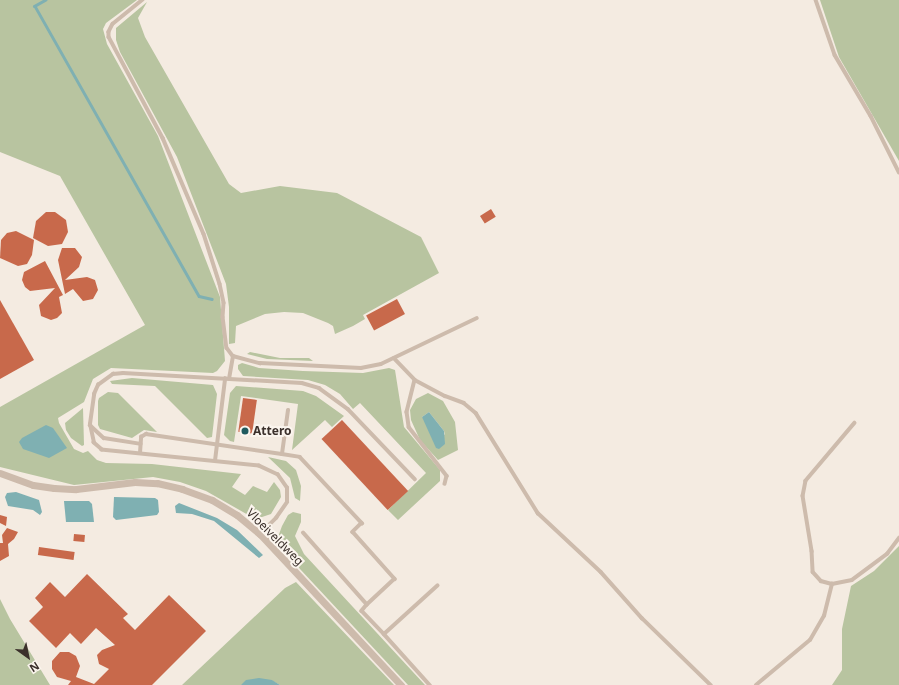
<!DOCTYPE html>
<style>
body{margin:0}
#map{position:relative;width:899px;height:685px;overflow:hidden;background:#f4ebe1;font-family:"Noto Sans",sans-serif}
div>[style]{position:absolute}
.green>*{inset:0;background:#b8c4a0}
.water>*{inset:0;background:#7fb0b2}
.stream>*{height:2.5px;margin:-1.25px;padding:0 1.25px;transform-origin:1.25px;border-radius:1.25px;background:#7fb0b2}
.building>*{inset:0;background:#c8694b;transform-origin:0 0}
.lane>*{height:3.5px;margin:-1.75px;padding:0 1.75px;transform-origin:1.75px;border-radius:1.75px;background:#cdbbac}
.street>*{height:7px;margin:-3.5px;padding:0 3.5px;transform-origin:3.5px;border-radius:3.5px;background:#cdbbac}
.dots>*{width:11px;height:11px;translate:-50% -50%;box-sizing:border-box;border:2px solid #fbf5ee;border-radius:50%}
span{translate:-50% -50%;white-space:nowrap;text-align:center;line-height:1.15;-webkit-text-stroke:4px #fbf5ee;paint-order:stroke}
.poi-label{font-size:12px;color:#3b302b;font-weight:700}
.left{translate:0 -50%;text-align:left}
.street-label{font-size:12px;color:#3b302b}
.north{position:absolute;left:8px;top:637px;width:40px;height:40px;-webkit-text-stroke:3px #fbf5ee;paint-order:stroke;rotate:147deg;font-size:11px;font-weight:700;line-height:16px;text-align:center;color:#3b302b}
.north::after{content:'';display:block;margin:auto;width:14px;height:18px;background:#3b302b;clip-path:polygon(50% 0,100% 100%,50% 72%,0 100%)}
</style>
<div id="map">
<div class="green">
<i style="clip-path:polygon(0 0,137px 0,106px 23px,103px 29px,107px 44px,158px 136px,220px 297px,225px 361px,217px 371px,213px 373px,111px 368px,93px 379px,84px 402px,58px 418px,59px 423px,74px 449px,83px 453px,88px 451px,97px 460px,106px 463px,152px 464px,241px 474px,232px 487px,245px 495px,253px 486px,267px 492px,274px 482px,280px 490px,281px 497px,271px 514px,259px 518px,250px 516px,206px 491px,180px 482px,153px 477px,74px 485px,0 467px,0 407px,145px 325px,60px 176px,0 152px)"></i>
<i style="clip-path:polygon(820px 0,899px 0,899px 161px,839px 57px)"></i>
<i style="clip-path:polygon(147px 2px,138px 18px,145px 37px,229px 184px,241px 193px,280px 186px,337px 193px,421px 237px,439px 273px,363px 315px,365px 319px,353px 326px,335px 334px,333px 326px,328px 323px,303px 313px,284px 312px,265px 314px,236px 326px,235px 343px,229px 344px,229px 307px,226px 284px,177px 157px,120px 52px,116px 40px,116px 28px)"></i>
<i style="clip-path:polygon(250px 352px,280px 358px,309px 358px,313px 361px,267px 359px,247px 354px)"></i>
<i style="clip-path:polygon(242px 363px,259px 368px,303px 371px,363px 373px,389px 368px,395px 370px,404px 427px,440px 470px,440px 481px,398px 520px,388px 510px,426px 473px,360px 403px,353px 409px,340px 394px,325px 385px,308px 380px,243px 376px,238px 369px,238px 365px)"></i>
<i style="clip-path:polygon(132px 378px,213px 385px,217px 394px,212px 437px,207px 438px,155px 386px,112px 384px,110px 381px)"></i>
<i style="clip-path:polygon(236px 386px,303px 391px,316px 396px,344px 416px,332px 427px,325px 420px,292px 450px,298px 404px,241px 396px,234px 442px,230px 441px,224px 435px,230px 393px)"></i>
<i style="clip-path:polygon(108px 392px,118px 393px,157px 432px,144px 430px,132px 438px,100px 429px,98px 425px,98px 401px,99px 398px)"></i>
<i style="clip-path:polygon(evenodd,428px 393px,443px 401px,455px 422px,458px 450px,438px 460px,420px 440px,411px 420px,410px 410px,416px 399px,428px 393px,429px 412px,444px 431px,445px 435px,422px 417px,429px 412px)"></i>
<i style="clip-path:polygon(83px 408px,84px 445px,82px 446px,71px 438px,66px 430px,65px 423px)"></i>
<i style="clip-path:polygon(268px 457px,286px 461px,296px 470px,301px 486px,300px 501px,295px 498px,290px 478px)"></i>
<i style="clip-path:polygon(293px 512px,301px 514px,301px 522px,295px 536px,304px 554px,425px 685px,408px 685px,300px 569px,283px 546px,278px 537px,282px 526px,288px 515px)"></i>
<i style="clip-path:polygon(899px 546px,899px 685px,832px 685px,842px 670px,842px 629px,851px 586px,874px 571px)"></i>
<i style="clip-path:polygon(296px 582px,394px 685px,280px 685px,271px 680px,241px 685px,182px 685px,285px 588px)"></i>
<i style="clip-path:polygon(0 599px,10px 619px,50px 685px,0 685px)"></i>
</div>
<div class="water">
<i style="clip-path:polygon(429px 412px,444px 431px,445px 444px,439px 449px,436px 448px,422px 417px)"></i>
<i style="clip-path:polygon(46px 425px,53px 428px,67px 448px,49px 458px,23px 449px,19px 442px,22px 438px)"></i>
<i style="clip-path:polygon(16px 492px,39px 500px,42px 512px,40px 515px,33px 510px,8px 506px,5px 497px,7px 493px)"></i>
<i style="clip-path:polygon(114px 497px,155px 498px,158px 500px,159px 512px,157px 515px,116px 520px,113px 517px)"></i>
<i style="clip-path:polygon(64px 501px,89px 501px,92px 504px,94px 522px,66px 522px)"></i>
<i style="clip-path:polygon(179px 503px,217px 518px,237px 530px,263px 555px,259px 558px,214px 521px,192px 514px,176px 513px,175px 506px)"></i>
<i style="clip-path:polygon(259px 678px,272px 680px,280px 685px,241px 685px,246px 680px)"></i>
</div>
<div class="stream">
<i style="left:46px;top:0;width:13px;rotate:151deg"></i>
<i style="left:35px;top:6px;width:333px;rotate:60.5deg"></i>
<i style="left:199px;top:296px;width:13px;rotate:13deg"></i>
</div>
<div class="building">
<i style="left:491px;top:209px;width:9px;height:13px;rotate:58deg"></i>
<i style="clip-path:polygon(46px 212px,55px 212px,66px 220px,68px 232px,62px 244px,48px 246px,33px 238px,36px 221px)"></i>
<i style="clip-path:polygon(16px 231px,34px 240px,32px 255px,27px 264px,18px 266px,0 258px,1px 240px,7px 233px)"></i>
<i style="clip-path:polygon(62px 248px,75px 248px,82px 257px,79px 267px,65px 280px,87px 277px,95px 280px,98px 290px,93px 299px,83px 301px,73px 289px,65px 294px,58px 260px)"></i>
<i style="clip-path:polygon(45px 261px,63px 295px,59px 297px,62px 313px,57px 318px,51px 320px,41px 316px,39px 305px,55px 288px,30px 291px,25px 287px,22px 280px,24px 272px)"></i>
<i style="left:397px;top:299px;width:17px;height:35px;rotate:62deg"></i>
<i style="clip-path:polygon(0 300px,34px 360px,0 379px)"></i>
<i style="left:243px;top:398px;width:14px;height:34px;rotate:8deg"></i>
<i style="left:342px;top:420px;width:97px;height:28px;rotate:47deg"></i>
<i style="clip-path:polygon(0 515px,7px 517px,6px 526px,0 523px)"></i>
<i style="clip-path:polygon(7px 528px,18px 532px,14px 539px,8px 544px,9px 556px,0 561px,0 543px,3px 543px,2px 535px)"></i>
<i style="left:74px;top:534px;width:11px;height:7px;rotate:5deg"></i>
<i style="left:39px;top:547px;width:36px;height:8px;rotate:8deg"></i>
<i style="clip-path:polygon(87px 574px,128px 614px,123px 618px,135px 630px,169px 595px,206px 631px,152px 685px,68px 685px,71px 681px,57px 677px,52px 669px,52px 661px,60px 652px,69px 652px,76px 656px,80px 666px,76px 677px,94px 684px,109px 669px,99px 664px,97px 655px,102px 650px,115px 645px,96px 628px,81px 644px,70px 633px,56px 648px,29px 621px,43px 607px,35px 598px,50px 582px,65px 597px)"></i>
</div>
<div class="lane">
<i style="left:143px;top:0;width:38px;rotate:141deg"></i>
<i style="left:113px;top:24px;width:9px;rotate:117deg"></i>
<i style="left:109px;top:32px;width:5px;rotate:90deg"></i>
<i style="left:109px;top:37px;width:115px;rotate:61.9deg"></i>
<i style="left:163px;top:138px;width:104px;rotate:66.9deg"></i>
<i style="left:204px;top:234px;width:52px;rotate:72.3deg"></i>
<i style="left:220px;top:284px;width:19px;rotate:78deg"></i>
<i style="left:224px;top:303px;width:14px;rotate:94deg"></i>
<i style="left:223px;top:317px;width:31px;rotate:83deg"></i>
<i style="left:227px;top:348px;width:10px;rotate:53deg"></i>
<i style="left:816px;top:0;width:58px;rotate:70.9deg"></i>
<i style="left:835px;top:55px;width:71px;rotate:59.5deg"></i>
<i style="left:871px;top:116px;width:63px;rotate:63.4deg"></i>
<i style="left:394px;top:358px;width:30px;rotate:46deg"></i>
<i style="left:415px;top:380px;width:34px;rotate:28deg"></i>
<i style="left:445px;top:396px;width:20px;rotate:20deg"></i>
<i style="left:464px;top:403px;width:16px;rotate:40deg"></i>
<i style="left:476px;top:413px;width:118px;rotate:58.2deg"></i>
<i style="left:538px;top:513px;width:86px;rotate:43.1deg"></i>
<i style="left:601px;top:572px;width:62px;rotate:48.3deg"></i>
<i style="left:642px;top:618px;width:96px;rotate:44.2deg"></i>
<i style="left:229px;top:379px;width:23px;rotate:-80deg"></i>
<i style="left:233px;top:356px;width:28px;rotate:15deg"></i>
<i style="left:260px;top:363px;width:101px;rotate:2.8deg"></i>
<i style="left:361px;top:368px;width:20px;rotate:-11deg"></i>
<i style="left:381px;top:364px;width:106px;rotate:-25.6deg"></i>
<i style="left:415px;top:380px;width:33px;rotate:104deg"></i>
<i style="left:407px;top:412px;width:15px;rotate:82deg"></i>
<i style="left:409px;top:427px;width:62px;rotate:52.2deg"></i>
<i style="left:447px;top:476px;width:8px;rotate:104deg"></i>
<i style="left:855px;top:423px;width:76px;rotate:130.2deg"></i>
<i style="left:806px;top:481px;width:15px;rotate:101deg"></i>
<i style="left:803px;top:496px;width:56px;rotate:80.7deg"></i>
<i style="left:812px;top:551px;width:21px;rotate:87deg"></i>
<i style="left:813px;top:572px;width:12px;rotate:48deg"></i>
<i style="left:821px;top:581px;width:11px;rotate:15deg"></i>
<i style="left:832px;top:584px;width:20px;rotate:-11deg"></i>
<i style="left:852px;top:580px;width:44px;rotate:-36.6deg"></i>
<i style="left:887px;top:554px;width:20px;rotate:-53deg"></i>
<i style="left:90px;top:425px;width:19px;rotate:43deg"></i>
<i style="left:104px;top:438px;width:37px;rotate:9deg"></i>
<i style="left:140px;top:453px;width:16px;rotate:-86deg"></i>
<i style="left:141px;top:437px;width:6px;rotate:-31deg"></i>
<i style="left:146px;top:434px;width:137px;rotate:8.4deg"></i>
<i style="left:282px;top:454px;width:44px;rotate:-82.2deg"></i>
<i style="left:282px;top:454px;width:18px;rotate:9deg"></i>
<i style="left:300px;top:457px;width:91px;rotate:46.8deg"></i>
<i style="left:362px;top:523px;width:13px;rotate:135deg"></i>
<i style="left:353px;top:532px;width:63px;rotate:48.2deg"></i>
<i style="left:395px;top:579px;width:38px;rotate:137deg"></i>
<i style="left:367px;top:605px;width:96px;rotate:-131.6deg"></i>
<i style="left:215px;top:461px;width:83px;rotate:-83deg"></i>
<i style="left:260px;top:534px;width:23px;rotate:-45deg"></i>
<i style="left:276px;top:518px;width:19px;rotate:-55deg"></i>
<i style="left:287px;top:502px;width:14px;rotate:-90deg"></i>
<i style="left:287px;top:488px;width:16px;rotate:-125deg"></i>
<i style="left:278px;top:475px;width:21px;rotate:-155deg"></i>
<i style="left:259px;top:466px;width:158px;rotate:-174.2deg"></i>
<i style="left:102px;top:450px;width:11px;rotate:-139deg"></i>
<i style="left:94px;top:443px;width:19px;rotate:-102deg"></i>
<i style="left:90px;top:424px;width:30px;rotate:-82deg"></i>
<i style="left:94px;top:394px;width:10px;rotate:-66deg"></i>
<i style="left:98px;top:385px;width:19px;rotate:-36deg"></i>
<i style="left:113px;top:374px;width:10px;rotate:-6deg"></i>
<i style="left:123px;top:373px;width:179px;rotate:3.2deg"></i>
<i style="left:302px;top:383px;width:18px;rotate:16deg"></i>
<i style="left:319px;top:388px;width:36px;rotate:36deg"></i>
<i style="left:348px;top:409px;width:97px;rotate:46.3deg"></i>
<i style="left:367px;top:605px;width:8px;rotate:130deg"></i>
<i style="left:362px;top:611px;width:32px;rotate:46deg"></i>
<i style="left:384px;top:634px;width:72px;rotate:-42.2deg"></i>
<i style="left:384px;top:634px;width:69px;rotate:48deg"></i>
<i style="left:756px;top:685px;width:70px;rotate:-39.8deg"></i>
<i style="left:810px;top:640px;width:28px;rotate:-60deg"></i>
<i style="left:824px;top:616px;width:33px;rotate:-76deg"></i>
</div>
<div class="street">
<i style="left:0;top:473px;width:35px;rotate:20deg"></i>
<i style="left:33px;top:485px;width:21px;rotate:8deg"></i>
<i style="left:54px;top:488px;width:22px;rotate:3deg"></i>
<i style="left:76px;top:489px;width:59px;rotate:-6.8deg"></i>
<i style="left:135px;top:482px;width:22px;rotate:3deg"></i>
<i style="left:157px;top:483px;width:26px;rotate:13deg"></i>
<i style="left:182px;top:489px;width:32px;rotate:20deg"></i>
<i style="left:212px;top:500px;width:29px;rotate:31deg"></i>
<i style="left:237px;top:515px;width:30px;rotate:40deg"></i>
<i style="left:260px;top:534px;width:207px;rotate:47deg"></i>
</div>
<div class="dots">
<i style="left:245px;top:431px;background:#1f5a5e"></i>
</div>
<div class="poi-label">
<span class="left" style="left:253px;top:431px">Attero</span>
</div>
<div class="street-label">
<span style="left:275px;top:537px;rotate:45deg">Vloeiveldweg</span>
</div>
<div class="north">N</div>
</div>
